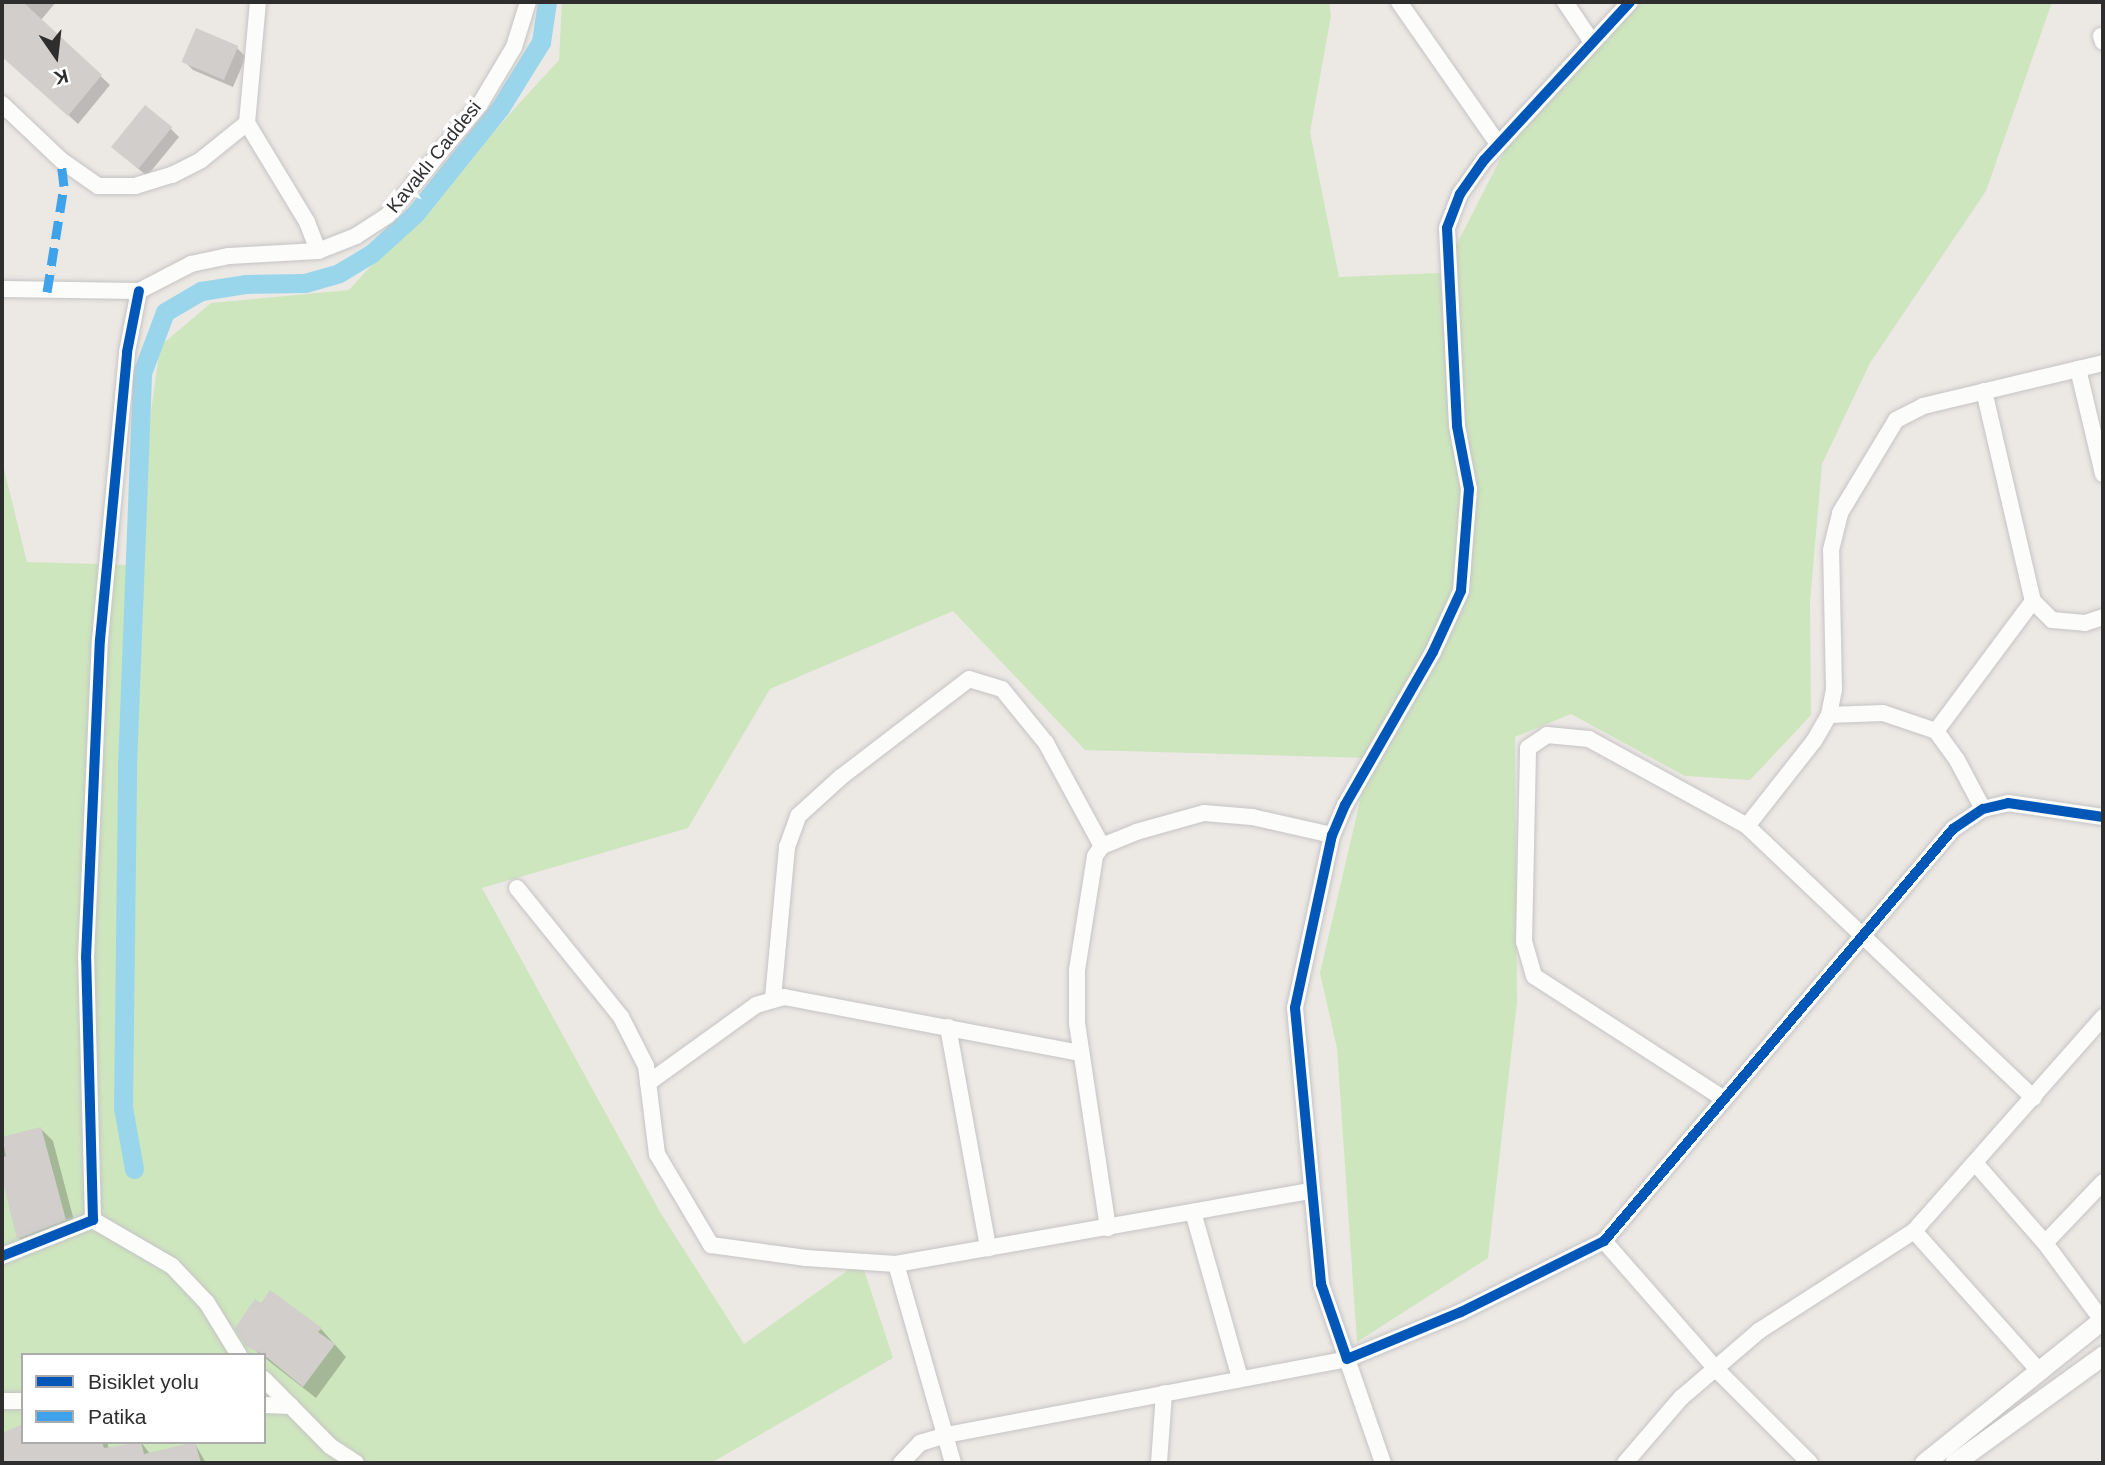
<!DOCTYPE html>
<meta charset="utf-8">
<style>
body{margin:0}
#map{position:relative;width:2105px;height:1465px;overflow:hidden;background:#ece8e4;font-family:Helvetica,sans-serif}
div>[style]{position:absolute}
.green>*{inset:0;background:#cee6be}
.shadow>*{inset:0;background:#0003}
.canal>*{height:19px;margin:-9.5px;padding:0 9.5px;transform-origin:9.5px;border-radius:9.5px;background:#99d6ec}
.building>*{inset:0;background:#d1cecb;transform-origin:0 0}
.roads{filter:drop-shadow(0 0 2px #c5c4c5) drop-shadow(0 0 2px #c5c4c5)}
.minor>*{height:16px;margin:-8px;padding:0 8px;transform-origin:8px;border-radius:8px;background:#fcfcfb}
.tertiary>*{height:19px;margin:-9.5px;padding:0 9.5px;transform-origin:9.5px;border-radius:9.5px;background:#fcfcfb}
.quiet>*{height:9px;margin-top:-4.5px;transform-origin:0;background:repeating-linear-gradient(90deg,#3ea3eb 0 18px,transparent 0 27px)}
.cycleway>*{height:10px;margin:-5px;padding:0 5px;transform-origin:5px;border-radius:5px;background:#0057b8}
span{translate:-50% -50%;white-space:nowrap;text-align:center;line-height:1.15;-webkit-text-stroke:7px #fff;paint-order:stroke}
.street-label{font-size:19px;color:#2e2e2e}
.frame{position:absolute;inset:0;border:4px solid #2e2e2e;pointer-events:none}
.legend{position:absolute;left:21px;top:1353px;width:245px;height:91px;box-sizing:border-box;background:#fff;border:2px solid #ababab;margin:0;padding:9px 12px;list-style:none;font-size:21px;color:#2e2e2e}
.legend li{display:flex;align-items:center;gap:14px;height:35px}
.legend b{width:35px;border:2px solid #ababab}
.north{position:absolute;left:21px;top:21px;width:70px;height:70px;-webkit-text-stroke:5px #fff;paint-order:stroke;rotate:166deg;font-size:19px;font-weight:700;line-height:28px;text-align:center;color:#2e2e2e}
.north::after{content:'';display:block;margin:auto;width:24px;height:32px;background:#2e2e2e;clip-path:polygon(50% 0,100% 100%,50% 72%,0 100%)}
</style>
<div id="map">
<div class="green">
<i style="clip-path:polygon(evenodd,562px 2px,1329px 2px,1331px 16px,1310px 132px,1339px 277px,1442px 273px,1512px 136px,1642px 2px,2052px 2px,1986px 191px,1870px 363px,1822px 464px,1810px 602px,1811px 715px,1750px 780px,1685px 776px,1571px 714px,1515px 737px,1517px 1002px,1488px 1258px,1357px 1342px,1337px 1048px,1320px 973px,1370px 758px,1085px 750px,953px 611px,770px 689px,688px 828px,482px 888px,660px 1212px,744px 1344px,861px 1261px,893px 1358px,711px 1463px,2px 1463px,2px 461px,27px 562px,130px 565px,160px 346px,211px 303px,349px 290px,559px 60px,562px 2px,23px 1355px,264px 1355px,264px 1442px,23px 1442px,23px 1355px)"></i>
</div>
<div class="shadow">
<i style="clip-path:polygon(2px 2px,56px 2px,41px 20px,110px 85px,78px 124px,2px 54px)"></i>
<i style="clip-path:polygon(237px 48px,246px 57px,233px 87px,193px 70px,184px 61px)"></i>
<i style="clip-path:polygon(170px 128px,179px 137px,147px 176px,122px 155px)"></i>
<i style="clip-path:polygon(41px 1129px,53px 1141px,77px 1232px,31px 1250px,19px 1238px,2px 1171px,2px 1139px)"></i>
<i style="clip-path:polygon(321px 1329px,346px 1357px,316px 1398px,247px 1344px)"></i>
<i style="clip-path:polygon(23px 1426px,23px 1442px,107px 1442px,109px 1449px,141px 1442px,150px 1454px,194px 1442px,206px 1463px,5px 1463px,2px 1434px)"></i>
</div>
<div class="canal">
<i style="left:134px;top:1169px;width:63px;rotate:-100.1deg"></i>
<i style="left:123px;top:1107px;width:341px;rotate:-89.3deg"></i>
<i style="left:127px;top:766px;width:393px;rotate:-87.8deg"></i>
<i style="left:142px;top:373px;width:65px;rotate:-69.3deg"></i>
<i style="left:165px;top:312px;width:42px;rotate:-30.3deg"></i>
<i style="left:201px;top:291px;width:46px;rotate:-8.8deg"></i>
<i style="left:246px;top:284px;width:59px;rotate:-1deg"></i>
<i style="left:305px;top:283px;width:35px;rotate:-16deg"></i>
<i style="left:339px;top:273px;width:37px;rotate:-31deg"></i>
<i style="left:371px;top:254px;width:59px;rotate:-42.3deg"></i>
<i style="left:415px;top:214px;width:136px;rotate:-51.3deg"></i>
<i style="left:500px;top:108px;width:78px;rotate:-58.2deg"></i>
<i style="left:541px;top:42px;width:40px;rotate:-81.5deg"></i>
</div>
<div class="building">
<i style="clip-path:polygon(2px 2px,23px 2px,102px 75px,68px 116px,2px 57px)"></i>
<i style="left:196px;top:28px;width:46px;height:37px;rotate:23deg"></i>
<i style="left:145px;top:105px;width:35px;height:54px;rotate:39deg"></i>
<i style="clip-path:polygon(41px 1127px,66px 1220px,17px 1239px,2px 1178px,2px 1158px,6px 1156px,2px 1137px)"></i>
<i style="clip-path:polygon(270px 1290px,322px 1328px,318px 1332px,335px 1344px,303px 1387px,264px 1355px,246px 1346px,235px 1328px,255px 1299px,261px 1303px)"></i>
<i style="clip-path:polygon(23px 1424px,23px 1442px,102px 1442px,104px 1448px,141px 1442px,144px 1454px,195px 1442px,201px 1463px,2px 1463px,2px 1433px)"></i>
</div>
<div class="roads">
<div class="minor">
<i style="left:1399px;top:2px;width:173px;rotate:55.1deg"></i>
<i style="left:1565px;top:2px;width:48px;rotate:56deg"></i>
<i style="left:1630px;top:2px;width:215px;rotate:132.7deg"></i>
<i style="left:1484px;top:160px;width:42px;rotate:125.2deg"></i>
<i style="left:1460px;top:194px;width:36px;rotate:111deg"></i>
<i style="left:1447px;top:228px;width:198px;rotate:87.1deg"></i>
<i style="left:1457px;top:426px;width:64px;rotate:79.2deg"></i>
<i style="left:1469px;top:489px;width:102px;rotate:94.5deg"></i>
<i style="left:1461px;top:591px;width:67px;rotate:114.7deg"></i>
<i style="left:1433px;top:652px;width:177px;rotate:119.9deg"></i>
<i style="left:1345px;top:805px;width:33px;rotate:113deg"></i>
<i style="left:1332px;top:835px;width:177px;rotate:102.1deg"></i>
<i style="left:1295px;top:1008px;width:277px;rotate:84.6deg"></i>
<i style="left:1321px;top:1284px;width:79px;rotate:70.9deg"></i>
<i style="left:1347px;top:1359px;width:123px;rotate:-22.4deg"></i>
<i style="left:1461px;top:1312px;width:160px;rotate:-26.4deg"></i>
<i style="left:1604px;top:1241px;width:540px;rotate:-49.73deg"></i>
<i style="left:1953px;top:829px;width:36px;rotate:-34deg"></i>
<i style="left:1983px;top:809px;width:26px;rotate:-13deg"></i>
<i style="left:2008px;top:803px;width:96px;rotate:8.4deg"></i>
<i style="left:2101px;top:36px;width:6px;rotate:72deg"></i>
<i style="left:2px;top:104px;width:81px;rotate:43.5deg"></i>
<i style="left:61px;top:160px;width:45px;rotate:35.1deg"></i>
<i style="left:98px;top:186px;width:37px"></i>
<i style="left:135px;top:186px;width:39px;rotate:-17deg"></i>
<i style="left:172px;top:175px;width:33px;rotate:-27deg"></i>
<i style="left:201px;top:160px;width:59px;rotate:-38.8deg"></i>
<i style="left:247px;top:123px;width:116px;rotate:58.8deg"></i>
<i style="left:307px;top:222px;width:31px;rotate:69deg"></i>
<i style="left:247px;top:123px;width:121px;rotate:-84.8deg"></i>
<i style="left:2px;top:289px;width:137px;rotate:0.8deg"></i>
<i style="left:139px;top:291px;width:59px;rotate:-27.4deg"></i>
<i style="left:191px;top:264px;width:39px;rotate:-12deg"></i>
<i style="left:229px;top:256px;width:89px;rotate:-3.2deg"></i>
<i style="left:318px;top:251px;width:41px;rotate:-21.5deg"></i>
<i style="left:356px;top:236px;width:38px;rotate:-33deg"></i>
<i style="left:388px;top:215px;width:144px;rotate:-50.3deg"></i>
<i style="left:480px;top:104px;width:66px;rotate:-59.2deg"></i>
<i style="left:514px;top:47px;width:47px;rotate:-72.7deg"></i>
<i style="left:2078px;top:369px;width:108px;rotate:76.6deg"></i>
<i style="left:1984px;top:391px;width:216px;rotate:76.9deg"></i>
<i style="left:2033px;top:601px;width:27px;rotate:45deg"></i>
<i style="left:2052px;top:620px;width:33px;rotate:5deg"></i>
<i style="left:2085px;top:623px;width:19px;rotate:-18deg"></i>
<i style="left:1829px;top:715px;width:54px;rotate:-2.1deg"></i>
<i style="left:1883px;top:713px;width:56px;rotate:18.8deg"></i>
<i style="left:1936px;top:731px;width:36px;rotate:54deg"></i>
<i style="left:1957px;top:760px;width:55px;rotate:62deg"></i>
<i style="left:1936px;top:731px;width:162px;rotate:-53.3deg"></i>
<i style="left:1747px;top:826px;width:108px;rotate:-51.8deg"></i>
<i style="left:1814px;top:741px;width:30px;rotate:-60deg"></i>
<i style="left:1829px;top:715px;width:26px;rotate:-79deg"></i>
<i style="left:1834px;top:689px;width:139px;rotate:-91.2deg"></i>
<i style="left:1831px;top:550px;width:38px;rotate:-76deg"></i>
<i style="left:1840px;top:513px;width:109px;rotate:-58.9deg"></i>
<i style="left:1896px;top:420px;width:30px;rotate:-27deg"></i>
<i style="left:1923px;top:406px;width:185px;rotate:-13.4deg"></i>
<i style="left:517px;top:888px;width:166px;rotate:51.1deg"></i>
<i style="left:621px;top:1017px;width:55px;rotate:63deg"></i>
<i style="left:646px;top:1066px;width:89px;rotate:82.9deg"></i>
<i style="left:657px;top:1154px;width:106px;rotate:59.3deg"></i>
<i style="left:711px;top:1245px;width:96px;rotate:7.8deg"></i>
<i style="left:806px;top:1258px;width:90px;rotate:3.8deg"></i>
<i style="left:896px;top:1264px;width:421px;rotate:-10deg"></i>
<i style="left:773px;top:998px;width:152px;rotate:-84.7deg"></i>
<i style="left:787px;top:847px;width:33px;rotate:-70deg"></i>
<i style="left:798px;top:816px;width:58px;rotate:-42.2deg"></i>
<i style="left:841px;top:777px;width:161px;rotate:-37.4deg"></i>
<i style="left:969px;top:679px;width:34px;rotate:17deg"></i>
<i style="left:1002px;top:689px;width:70px;rotate:50.8deg"></i>
<i style="left:1046px;top:743px;width:117px;rotate:61.5deg"></i>
<i style="left:948px;top:1027px;width:225px;rotate:79.7deg"></i>
<i style="left:648px;top:1083px;width:133px;rotate:-35.8deg"></i>
<i style="left:756px;top:1005px;width:29px;rotate:-16deg"></i>
<i style="left:784px;top:997px;width:302px;rotate:10.7deg"></i>
<i style="left:1724px;top:1099px;width:226px;rotate:-147.1deg"></i>
<i style="left:1534px;top:976px;width:35px;rotate:-106deg"></i>
<i style="left:1524px;top:942px;width:194px;rotate:-88.8deg"></i>
<i style="left:1528px;top:748px;width:23px;rotate:-34deg"></i>
<i style="left:1547px;top:735px;width:42px;rotate:5.4deg"></i>
<i style="left:1589px;top:739px;width:180px;rotate:28.8deg"></i>
<i style="left:1747px;top:826px;width:395px;rotate:43.5deg"></i>
<i style="left:1976px;top:1164px;width:105px;rotate:48.9deg"></i>
<i style="left:2045px;top:1243px;width:96px;rotate:53.5deg"></i>
<i style="left:1193px;top:1212px;width:173px;rotate:74.2deg"></i>
<i style="left:93px;top:1220px;width:91px;rotate:30.2deg"></i>
<i style="left:172px;top:1266px;width:51px;rotate:46.6deg"></i>
<i style="left:207px;top:1303px;width:61px;rotate:58.4deg"></i>
<i style="left:1108px;top:1228px;width:207px;rotate:-98.6deg"></i>
<i style="left:1077px;top:1023px;width:53px;rotate:-90deg"></i>
<i style="left:1077px;top:970px;width:115px;rotate:-81deg"></i>
<i style="left:1095px;top:856px;width:12px;rotate:-55deg"></i>
<i style="left:1102px;top:846px;width:37px;rotate:-22deg"></i>
<i style="left:1136px;top:832px;width:71px;rotate:-15.6deg"></i>
<i style="left:1204px;top:813px;width:48px;rotate:4.8deg"></i>
<i style="left:1252px;top:817px;width:82px;rotate:12.7deg"></i>
<i style="left:1914px;top:1231px;width:188px;rotate:48.2deg"></i>
<i style="left:1604px;top:1241px;width:169px;rotate:48.8deg"></i>
<i style="left:1715px;top:1368px;width:134px;rotate:45deg"></i>
<i style="left:2045px;top:1243px;width:84px;rotate:-46.4deg"></i>
<i style="left:2px;top:1256px;width:98px;rotate:-21.6deg"></i>
<i style="left:93px;top:1220px;width:262px;rotate:-91.5deg"></i>
<i style="left:86px;top:958px;width:318px;rotate:-87.5deg"></i>
<i style="left:100px;top:640px;width:289px;rotate:-84.6deg"></i>
<i style="left:127px;top:352px;width:62px;rotate:-78.9deg"></i>
<i style="left:896px;top:1264px;width:207px;rotate:74deg"></i>
<i style="left:264px;top:1379px;width:94px;rotate:45.4deg"></i>
<i style="left:330px;top:1446px;width:31px;rotate:33deg"></i>
<i style="left:2px;top:1401px;width:21px"></i>
<i style="left:264px;top:1405px;width:27px;rotate:2deg"></i>
<i style="left:901px;top:1463px;width:28px;rotate:-46deg"></i>
<i style="left:920px;top:1443px;width:27px;rotate:-17deg"></i>
<i style="left:946px;top:1435px;width:408px;rotate:-10.7deg"></i>
<i style="left:1347px;top:1359px;width:110px;rotate:70.9deg"></i>
<i style="left:1159px;top:1463px;width:70px;rotate:-85.9deg"></i>
<i style="left:1625px;top:1463px;width:86px;rotate:-49.3deg"></i>
<i style="left:1681px;top:1398px;width:103px;rotate:-40.7deg"></i>
<i style="left:1759px;top:1331px;width:184px;rotate:-32.8deg"></i>
<i style="left:1914px;top:1231px;width:286px;rotate:-48.5deg"></i>
</div>
<div class="tertiary">
<i style="left:1924px;top:1463px;width:230px;rotate:-38.8deg"></i>
<i style="left:1954px;top:1463px;width:184px;rotate:-35.9deg"></i>
</div>
</div>
<div class="quiet">
<i style="left:47px;top:292px;width:107px;rotate:-80.9deg"></i>
<i style="left:64px;top:186px;width:26px;rotate:-97deg"></i>
</div>
<div class="cycleway">
<i style="left:1630px;top:2px;width:215px;rotate:132.7deg"></i>
<i style="left:1484px;top:160px;width:42px;rotate:125.2deg"></i>
<i style="left:1460px;top:194px;width:36px;rotate:111deg"></i>
<i style="left:1447px;top:228px;width:198px;rotate:87.1deg"></i>
<i style="left:1457px;top:426px;width:64px;rotate:79.2deg"></i>
<i style="left:1469px;top:489px;width:102px;rotate:94.5deg"></i>
<i style="left:1461px;top:591px;width:67px;rotate:114.7deg"></i>
<i style="left:1433px;top:652px;width:177px;rotate:119.9deg"></i>
<i style="left:1345px;top:805px;width:33px;rotate:113deg"></i>
<i style="left:1332px;top:835px;width:177px;rotate:102.1deg"></i>
<i style="left:1295px;top:1008px;width:277px;rotate:84.6deg"></i>
<i style="left:1321px;top:1284px;width:79px;rotate:70.9deg"></i>
<i style="left:1347px;top:1359px;width:123px;rotate:-22.4deg"></i>
<i style="left:1461px;top:1312px;width:160px;rotate:-26.4deg"></i>
<i style="left:1604px;top:1241px;width:540px;rotate:-49.73deg"></i>
<i style="left:1953px;top:829px;width:36px;rotate:-34deg"></i>
<i style="left:1983px;top:809px;width:26px;rotate:-13deg"></i>
<i style="left:2008px;top:803px;width:96px;rotate:8.4deg"></i>
<i style="left:2px;top:1256px;width:98px;rotate:-21.6deg"></i>
<i style="left:93px;top:1220px;width:262px;rotate:-91.5deg"></i>
<i style="left:86px;top:958px;width:318px;rotate:-87.5deg"></i>
<i style="left:100px;top:640px;width:289px;rotate:-84.6deg"></i>
<i style="left:127px;top:352px;width:62px;rotate:-78.9deg"></i>
</div>
<div class="street-label">
<span style="left:434px;top:157px;rotate:-51deg">Kavaklı Caddesi</span>
</div>
<div class="frame"></div>
<ul class="legend">
<li><b style="height:9px;background:#0057b8"></b>Bisiklet yolu</li>
<li><b style="height:9px;background:#3ea3eb"></b>Patika</li>
</ul>
<div class="north">K</div>
</div>
